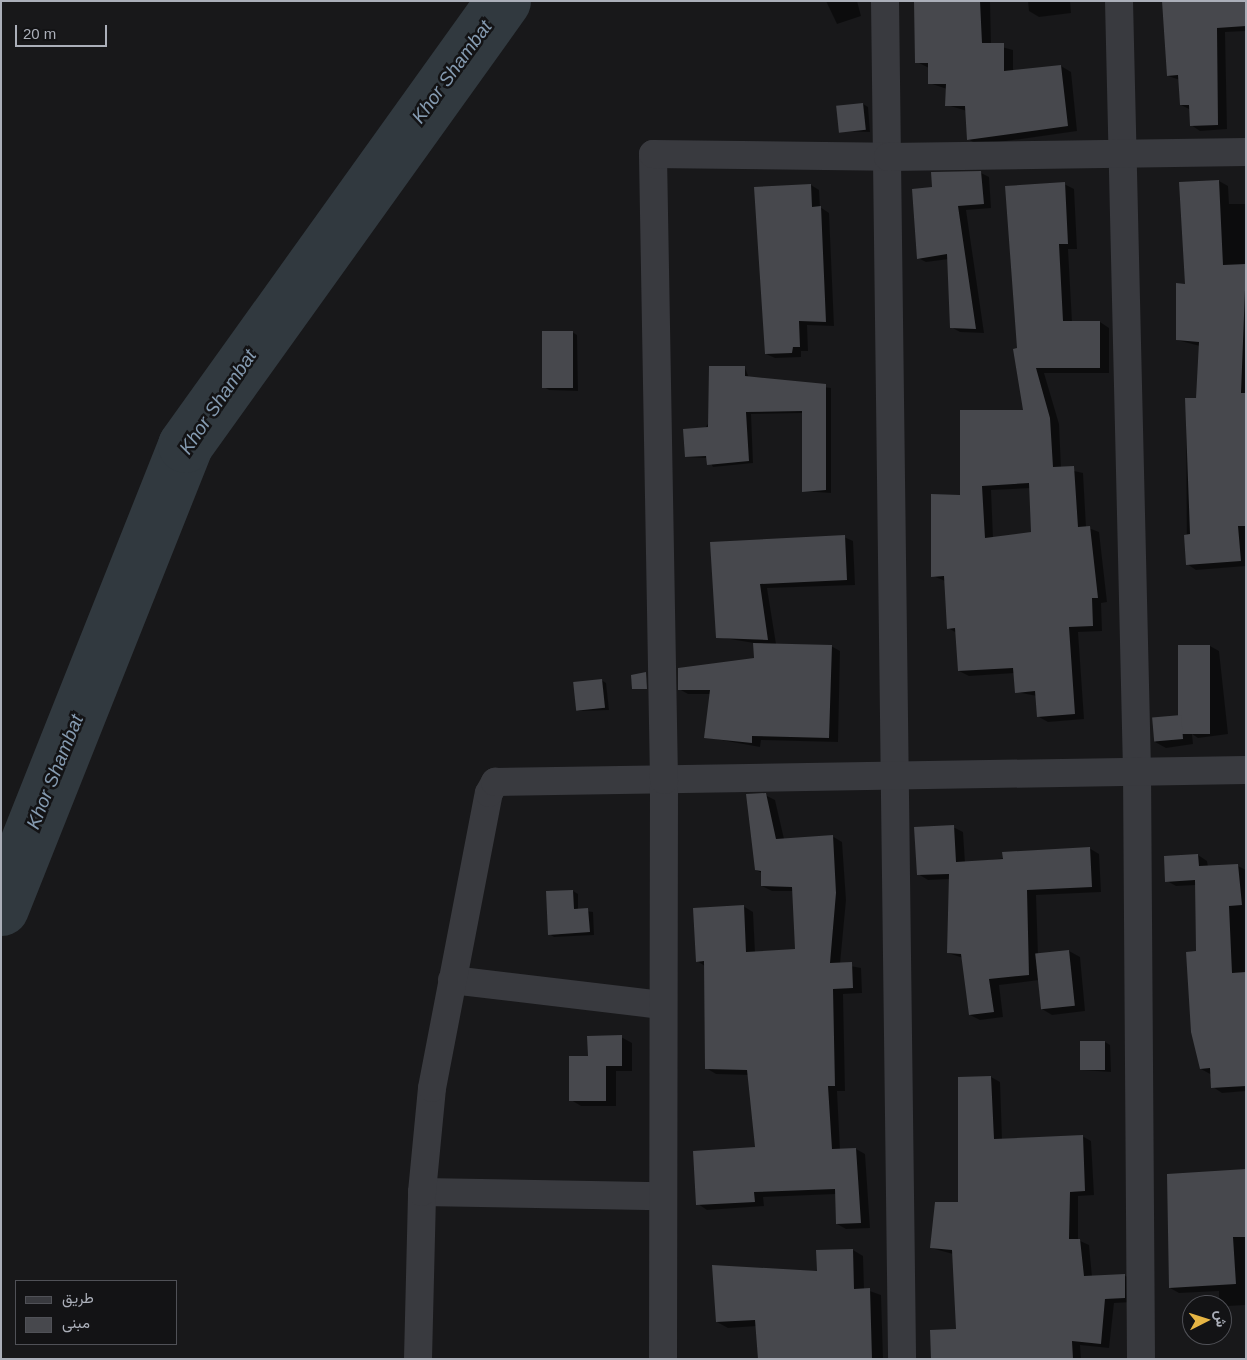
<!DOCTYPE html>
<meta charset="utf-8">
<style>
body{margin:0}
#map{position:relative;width:1247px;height:1360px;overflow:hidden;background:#18181a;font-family:Arial,Vazirmatn,sans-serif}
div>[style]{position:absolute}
.shadow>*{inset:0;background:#0007}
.river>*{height:55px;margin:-27.5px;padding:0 27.5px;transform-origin:27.5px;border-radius:27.5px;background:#31393f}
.building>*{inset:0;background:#47484d;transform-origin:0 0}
.street>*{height:28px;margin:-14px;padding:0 14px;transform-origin:14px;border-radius:14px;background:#393a3f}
span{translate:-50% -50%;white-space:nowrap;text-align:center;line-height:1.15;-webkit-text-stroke:5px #131315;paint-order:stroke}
.water-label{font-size:19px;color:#859bb1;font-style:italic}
.frame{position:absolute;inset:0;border:2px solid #abafb9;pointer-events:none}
.legend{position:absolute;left:15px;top:1280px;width:162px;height:65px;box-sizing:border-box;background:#131315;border:1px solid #505157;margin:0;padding:6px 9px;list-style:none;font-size:15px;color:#abafb9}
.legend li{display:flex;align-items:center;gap:10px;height:25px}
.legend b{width:25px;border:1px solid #505157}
.north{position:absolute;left:1182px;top:1295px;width:50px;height:50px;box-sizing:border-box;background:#131315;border:1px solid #505157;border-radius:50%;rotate:85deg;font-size:14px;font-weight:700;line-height:20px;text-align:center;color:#abafb9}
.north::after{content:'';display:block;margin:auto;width:18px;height:22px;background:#e6b544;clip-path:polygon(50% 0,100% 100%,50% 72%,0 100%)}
.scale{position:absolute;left:15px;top:25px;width:92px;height:22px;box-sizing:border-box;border:2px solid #abafb9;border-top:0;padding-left:6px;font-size:15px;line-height:18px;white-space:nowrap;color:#abafb9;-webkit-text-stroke:4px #131315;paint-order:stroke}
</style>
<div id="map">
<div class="shadow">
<i style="clip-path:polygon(826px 1px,857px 1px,861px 16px,837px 24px)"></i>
<i style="clip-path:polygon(915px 1px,990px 1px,991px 44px,1013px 50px,1013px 71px,1061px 66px,1071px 72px,1077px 131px,978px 145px,968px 139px,967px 111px,947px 105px,947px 89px,929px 83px,929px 68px,917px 62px)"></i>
<i style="clip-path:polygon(1028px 1px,1070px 1px,1071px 13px,1039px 17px,1029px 11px)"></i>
<i style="clip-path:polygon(1163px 1px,1246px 1px,1246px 31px,1225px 32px,1227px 129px,1200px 131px,1191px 125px,1191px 110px,1181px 105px,1180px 80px,1168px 76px)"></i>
<i style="clip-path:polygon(863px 104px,868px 107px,870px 132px,839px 131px)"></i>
<i style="clip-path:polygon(981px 173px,989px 177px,991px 208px,966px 210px,984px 333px,960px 332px,951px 327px,949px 259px,926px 262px,918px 258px,933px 188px)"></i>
<i style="clip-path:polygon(1219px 181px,1228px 186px,1229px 204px,1246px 204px,1246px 566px,1196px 570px,1187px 564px,1186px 399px,1197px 399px,1200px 346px,1177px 340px,1186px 285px)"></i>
<i style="clip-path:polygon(evenodd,1064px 184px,1074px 189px,1077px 249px,1068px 249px,1072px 322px,1100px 322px,1109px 328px,1109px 373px,1044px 373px,1059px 424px,1061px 468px,1083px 473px,1086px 527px,1099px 532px,1107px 602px,1101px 603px,1102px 631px,1078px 632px,1084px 719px,1048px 722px,1039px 717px,1037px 696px,1016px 692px,1015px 673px,969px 676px,959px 671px,957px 633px,948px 628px,945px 581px,933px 576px,961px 497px,1024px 411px,1018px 349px,1064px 184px,1031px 488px,1033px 534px,993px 538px,991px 490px,1031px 488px)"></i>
<i style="clip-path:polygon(811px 185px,819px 190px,820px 207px,829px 213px,834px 326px,807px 325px,808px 351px,801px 351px,801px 357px,775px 358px,766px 354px)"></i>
<i style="clip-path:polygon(572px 332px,577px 335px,578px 391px,549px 390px,544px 387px)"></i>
<i style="clip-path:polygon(745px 368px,749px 378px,831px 388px,831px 493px,803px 491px,803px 413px,751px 414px,753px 463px,713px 467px,708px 458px,686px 457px)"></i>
<i style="clip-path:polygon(844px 537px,853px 541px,855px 585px,767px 588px,776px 644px,831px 646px,840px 651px,838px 742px,761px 740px,760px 747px,705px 737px,711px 694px,688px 694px,679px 689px,755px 659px,754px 643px,718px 637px,712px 543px)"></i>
<i style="clip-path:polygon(1210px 646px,1219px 651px,1228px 734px,1198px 738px,1192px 734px,1193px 744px,1166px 748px,1155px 742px,1181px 717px,1188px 721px)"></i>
<i style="clip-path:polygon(601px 680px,606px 683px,609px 710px,578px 711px)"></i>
<i style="clip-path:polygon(765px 795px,775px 800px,784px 839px,832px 836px,842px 842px,846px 900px,840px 964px,861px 968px,862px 993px,843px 994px,845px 1091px,837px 1091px,840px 1150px,856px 1149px,865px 1154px,870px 1228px,846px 1229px,837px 1224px,836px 1194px,763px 1197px,764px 1206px,707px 1210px,698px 1204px,757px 1148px,749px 1075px,716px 1074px,706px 1068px,705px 966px,697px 961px,743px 906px,753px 912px,755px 953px,796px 950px,793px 891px,772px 891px,762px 886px,762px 873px,756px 870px)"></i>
<i style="clip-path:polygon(953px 827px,963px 832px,965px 863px,1089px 848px,1099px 854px,1101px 892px,1036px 895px,1038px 955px,1069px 951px,1080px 957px,1085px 1011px,1052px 1015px,1042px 1009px,1039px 980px,999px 985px,1003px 1017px,980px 1020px,970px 1015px,963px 958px,948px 953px,950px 879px,928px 880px,918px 874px)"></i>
<i style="clip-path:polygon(1198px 855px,1207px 861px,1208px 867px,1238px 866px,1246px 870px,1246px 1091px,1222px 1093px,1213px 1087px,1212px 1075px,1201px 1069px,1196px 885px,1176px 886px,1167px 881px)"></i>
<i style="clip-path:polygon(573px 891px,578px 894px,578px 910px,593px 912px,594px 935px,554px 937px,549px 934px)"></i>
<i style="clip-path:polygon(621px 1037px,632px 1043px,632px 1071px,616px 1071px,616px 1106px,581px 1106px,571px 1100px,589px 1057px)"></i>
<i style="clip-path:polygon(1105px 1042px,1110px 1045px,1111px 1072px,1082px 1070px)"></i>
<i style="clip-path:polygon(991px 1077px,1000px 1082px,1002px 1139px,1082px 1136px,1091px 1141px,1094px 1195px,1078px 1196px,1078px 1240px,1089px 1245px,1092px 1277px,1124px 1275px,1133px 1281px,1133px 1302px,1114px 1303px,1109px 1348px,1080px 1345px,1081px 1359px,931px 1359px,931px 1331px,957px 1330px,953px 1254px,931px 1248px,959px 1203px)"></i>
<i style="clip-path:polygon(1246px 1171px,1246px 1305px,1228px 1306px,1219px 1300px,1219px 1291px,1179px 1293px,1170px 1288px)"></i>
<i style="clip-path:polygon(853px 1250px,863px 1256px,864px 1289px,881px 1295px,883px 1359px,760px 1359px,757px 1326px,728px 1328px,717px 1322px,818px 1273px)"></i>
</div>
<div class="river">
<i style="left:1px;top:908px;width:498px;rotate:-68.3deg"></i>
<i style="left:185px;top:445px;width:546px;rotate:-54.39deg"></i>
</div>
<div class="building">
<i style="clip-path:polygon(914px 1px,980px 1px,982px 43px,1004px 43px,1004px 71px,1061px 65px,1068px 126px,967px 140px,965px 106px,945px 106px,946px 84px,928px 84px,928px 63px,915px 63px)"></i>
<i style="clip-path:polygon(1162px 1px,1246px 1px,1246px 26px,1217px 28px,1218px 125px,1190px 126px,1189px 105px,1180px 105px,1178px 75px,1167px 76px)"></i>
<i style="left:863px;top:103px;width:27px;height:27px;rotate:84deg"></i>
<i style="clip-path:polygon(981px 171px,984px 204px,958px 206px,976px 329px,950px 328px,947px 254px,917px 259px,912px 189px,932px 187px,931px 172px)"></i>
<i style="clip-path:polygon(1219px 180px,1223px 265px,1246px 264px,1241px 393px,1246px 393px,1246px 526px,1238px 526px,1241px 561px,1186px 565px,1184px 535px,1190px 534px,1185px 398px,1196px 398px,1199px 342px,1176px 340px,1176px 283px,1185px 284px,1179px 182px)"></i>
<i style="clip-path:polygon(evenodd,1065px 182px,1068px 244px,1059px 244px,1063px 321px,1100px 321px,1100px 368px,1036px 368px,1050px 418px,1053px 467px,1074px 466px,1078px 527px,1090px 526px,1098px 598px,1092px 598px,1093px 626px,1069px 627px,1075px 714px,1037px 717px,1035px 691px,1015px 693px,1013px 668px,958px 671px,955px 628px,947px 629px,944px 576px,931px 577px,931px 494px,960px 495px,960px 410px,1023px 410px,1013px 349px,1017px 348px,1005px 186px,1065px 182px,1029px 483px,1031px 532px,985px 538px,982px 486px,1029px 483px)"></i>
<i style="clip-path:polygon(811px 184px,812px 207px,821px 206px,826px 322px,799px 321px,800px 347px,793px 347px,792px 353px,765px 354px,754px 187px)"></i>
<i style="left:542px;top:331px;width:31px;height:57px"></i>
<i style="clip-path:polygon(709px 366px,745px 366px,745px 376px,826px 384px,826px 490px,802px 492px,802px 411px,746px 412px,749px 461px,707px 465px,706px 456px,685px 457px,683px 429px,708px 427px)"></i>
<i style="clip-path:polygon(845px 535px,847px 580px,760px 584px,768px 640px,716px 638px,710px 542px)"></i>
<i style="clip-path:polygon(753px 643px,832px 645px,829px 738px,752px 736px,752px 743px,704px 738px,710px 690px,678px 690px,678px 668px,754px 658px)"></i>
<i style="left:1178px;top:645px;width:32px;height:89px"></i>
<i style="clip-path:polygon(646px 672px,647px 689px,632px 689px,631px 675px)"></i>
<i style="left:602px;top:679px;width:29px;height:29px;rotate:84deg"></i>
<i style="left:1181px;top:715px;width:24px;height:29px;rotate:85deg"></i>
<i style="clip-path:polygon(766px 793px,776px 839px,833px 835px,836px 893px,830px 963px,852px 962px,853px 988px,833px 989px,835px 1086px,828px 1086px,832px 1149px,856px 1148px,861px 1223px,836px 1224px,835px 1189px,754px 1192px,755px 1202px,696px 1205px,693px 1151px,755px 1147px,747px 1070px,705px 1069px,704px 961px,696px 962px,693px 908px,744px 905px,746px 952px,795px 949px,792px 887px,761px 886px,761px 871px,755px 870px,746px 794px)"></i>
<i style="clip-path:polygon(954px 825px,956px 862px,1003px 859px,1002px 852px,1090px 847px,1092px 887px,1027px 890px,1029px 975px,989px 979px,994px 1012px,969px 1015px,961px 954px,947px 953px,949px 874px,917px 875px,914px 827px)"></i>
<i style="clip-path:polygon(1198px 854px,1199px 866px,1238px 864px,1242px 905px,1229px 906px,1232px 973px,1246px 972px,1246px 1086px,1211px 1088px,1210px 1068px,1200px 1069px,1191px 1032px,1186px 952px,1196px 951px,1195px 880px,1165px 882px,1164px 856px)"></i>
<i style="clip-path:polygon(573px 890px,574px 909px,588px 908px,590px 932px,548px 935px,546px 891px)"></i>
<i style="left:1069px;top:950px;width:56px;height:34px;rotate:84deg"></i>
<i style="clip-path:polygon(622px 1035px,622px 1066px,606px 1066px,606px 1101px,569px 1101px,569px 1056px,588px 1056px,587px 1036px)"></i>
<i style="left:1080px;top:1041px;width:25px;height:29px"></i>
<i style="clip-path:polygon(991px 1076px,994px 1139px,1083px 1135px,1085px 1191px,1070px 1192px,1069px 1239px,1080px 1239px,1084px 1276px,1125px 1274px,1125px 1298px,1105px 1299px,1101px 1344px,1072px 1341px,1073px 1359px,931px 1359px,930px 1330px,956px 1329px,952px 1250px,930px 1248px,935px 1202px,958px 1202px,958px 1077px)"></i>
<i style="clip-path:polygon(1246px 1169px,1246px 1237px,1233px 1237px,1236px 1284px,1169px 1288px,1167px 1174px)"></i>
<i style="clip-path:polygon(853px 1249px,854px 1289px,870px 1288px,872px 1359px,758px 1359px,755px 1320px,716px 1322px,712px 1265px,817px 1271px,816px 1250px)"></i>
</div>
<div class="street">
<i style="left:885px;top:1px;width:1358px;rotate:89.28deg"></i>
<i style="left:1119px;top:1px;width:770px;rotate:88.66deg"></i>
<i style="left:1137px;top:771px;width:588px;rotate:89.61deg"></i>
<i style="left:452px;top:980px;width:211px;rotate:6.8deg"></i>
<i style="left:422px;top:1192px;width:239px;rotate:1deg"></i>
<i style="left:418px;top:1359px;width:167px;rotate:-88.6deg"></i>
<i style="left:422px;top:1192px;width:104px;rotate:-84.5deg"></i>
<i style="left:432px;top:1088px;width:300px;rotate:-79.1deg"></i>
<i style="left:489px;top:793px;width:13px;rotate:-61deg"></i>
<i style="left:495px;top:782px;width:751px;rotate:-0.92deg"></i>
<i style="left:663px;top:1359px;width:579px;rotate:-89.9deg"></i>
<i style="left:664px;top:780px;width:626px;rotate:-91.01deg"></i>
<i style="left:653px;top:154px;width:235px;rotate:0.7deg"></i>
<i style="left:888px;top:157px;width:358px;rotate:-0.8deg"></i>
</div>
<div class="water-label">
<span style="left:452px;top:72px;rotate:-54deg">Khor Shambat</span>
<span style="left:218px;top:402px;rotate:-56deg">Khor Shambat</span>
<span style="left:55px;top:772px;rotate:-68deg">Khor Shambat</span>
</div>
<div class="frame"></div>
<ul class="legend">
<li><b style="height:6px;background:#393a3f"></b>طريق</li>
<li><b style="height:14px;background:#47484d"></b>مبنى</li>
</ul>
<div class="north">ش</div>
<div class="scale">20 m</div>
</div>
